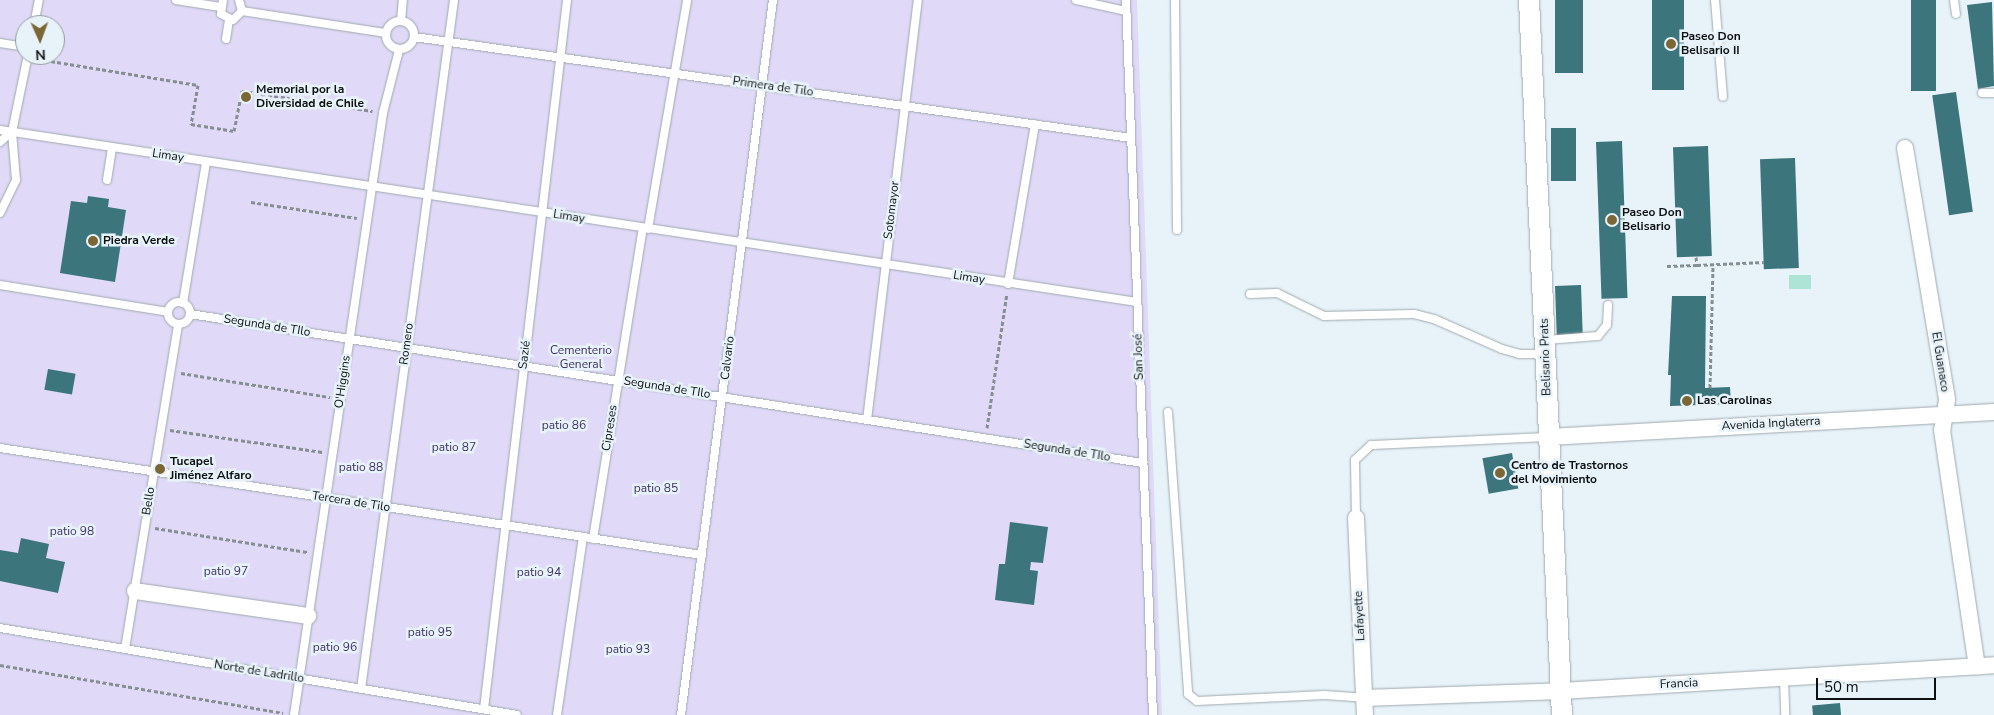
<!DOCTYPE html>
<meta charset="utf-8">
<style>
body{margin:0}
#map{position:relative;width:1994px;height:715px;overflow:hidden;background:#e8f3f9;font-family:"Nunito Sans",sans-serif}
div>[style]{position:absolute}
.green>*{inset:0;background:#e0daf8}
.water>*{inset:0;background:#aee4d5;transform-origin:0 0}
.building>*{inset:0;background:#3d757c;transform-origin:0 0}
.path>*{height:3px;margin-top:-1.5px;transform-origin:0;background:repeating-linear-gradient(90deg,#868e92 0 4px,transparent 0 6.5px)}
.roads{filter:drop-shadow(0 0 1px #9fa9af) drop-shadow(0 0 1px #9fa9af)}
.service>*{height:8px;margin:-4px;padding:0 4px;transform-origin:4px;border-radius:4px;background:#fff}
.service>.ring{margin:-4px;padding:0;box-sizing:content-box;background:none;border:8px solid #fff;border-radius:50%}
.minor>*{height:16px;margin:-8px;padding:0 8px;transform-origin:8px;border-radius:8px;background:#fff}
.tertiary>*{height:20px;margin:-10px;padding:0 10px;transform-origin:10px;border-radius:10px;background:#fff}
.dots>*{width:14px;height:14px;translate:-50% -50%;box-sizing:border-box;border:2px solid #e8f3f9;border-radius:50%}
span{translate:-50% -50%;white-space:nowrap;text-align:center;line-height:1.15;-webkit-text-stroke:5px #e8f3f9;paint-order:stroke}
.poi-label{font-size:12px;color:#0d1113;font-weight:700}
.left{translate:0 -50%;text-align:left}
.street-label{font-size:12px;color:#0d1113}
.park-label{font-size:12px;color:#403166}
.north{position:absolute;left:15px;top:15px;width:50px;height:50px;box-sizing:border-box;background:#e8f3f9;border:1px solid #90999d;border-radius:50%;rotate:178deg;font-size:14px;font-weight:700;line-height:20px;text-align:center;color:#0d1113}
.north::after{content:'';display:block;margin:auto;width:18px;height:22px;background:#7b6635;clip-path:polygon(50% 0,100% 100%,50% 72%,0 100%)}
.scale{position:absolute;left:1816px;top:678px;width:120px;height:22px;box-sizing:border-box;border:2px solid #0d1113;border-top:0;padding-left:6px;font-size:15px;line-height:18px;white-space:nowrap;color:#0d1113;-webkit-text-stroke:4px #e8f3f9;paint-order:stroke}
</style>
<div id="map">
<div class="green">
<i style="clip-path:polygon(evenodd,0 0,1137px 0,1162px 715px,0 715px,0 0,25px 25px,55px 25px,55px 55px,25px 55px,25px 25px)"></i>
</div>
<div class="water">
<i style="left:1789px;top:275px;width:22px;height:14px"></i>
</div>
<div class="building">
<i style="left:1555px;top:0;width:28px;height:73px"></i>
<i style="left:1652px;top:0;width:32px;height:90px"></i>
<i style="left:1911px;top:0;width:25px;height:91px"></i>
<i style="clip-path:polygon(1992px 2px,1994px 86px,1978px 89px,1967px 5px)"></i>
<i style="left:1956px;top:92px;width:121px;height:24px;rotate:82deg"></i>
<i style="left:1551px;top:128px;width:25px;height:53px"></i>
<i style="left:1622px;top:141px;width:157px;height:26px;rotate:88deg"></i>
<i style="left:1708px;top:146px;width:110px;height:35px;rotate:88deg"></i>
<i style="left:1795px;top:158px;width:110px;height:35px;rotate:88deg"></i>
<i style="clip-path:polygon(88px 196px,109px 199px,108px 207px,126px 210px,115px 282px,60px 273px,71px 201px,87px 203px)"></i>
<i style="left:1581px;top:285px;width:51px;height:26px;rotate:88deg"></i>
<i style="clip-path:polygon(1672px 296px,1706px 296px,1705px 388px,1730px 387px,1731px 404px,1670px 406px,1671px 375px,1668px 375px)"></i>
<i style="left:48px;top:369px;width:28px;height:21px;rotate:10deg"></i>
<i style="left:1512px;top:453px;width:36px;height:30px;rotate:80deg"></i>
<i style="clip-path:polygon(1010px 522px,1048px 527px,1043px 563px,1031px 562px,1030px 570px,1038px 571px,1034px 605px,995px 600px,999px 564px,1005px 564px)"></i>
<i style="clip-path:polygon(21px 538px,49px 544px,46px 558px,65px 562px,58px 593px,0 581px,0 550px,18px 553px)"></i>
<i style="left:1840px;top:703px;width:12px;height:28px;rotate:85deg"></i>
</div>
<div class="path">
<i style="left:38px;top:59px;width:162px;rotate:9.2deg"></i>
<i style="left:198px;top:85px;width:40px;rotate:100deg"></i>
<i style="left:191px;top:124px;width:44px;rotate:9.2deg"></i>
<i style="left:234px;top:131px;width:41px;rotate:-78.7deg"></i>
<i style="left:242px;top:91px;width:132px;rotate:8.7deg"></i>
<i style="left:251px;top:202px;width:107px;rotate:8.6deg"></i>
<i style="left:1696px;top:257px;width:8px;rotate:83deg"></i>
<i style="left:1697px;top:265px;width:67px;rotate:-2.6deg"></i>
<i style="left:1667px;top:266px;width:30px;rotate:-2deg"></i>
<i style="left:181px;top:373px;width:151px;rotate:9.2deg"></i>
<i style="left:1710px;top:388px;width:124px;rotate:-88.6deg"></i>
<i style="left:987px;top:428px;width:136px;rotate:-81.6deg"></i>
<i style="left:170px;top:430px;width:154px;rotate:8.2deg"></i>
<i style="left:155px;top:528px;width:154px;rotate:9deg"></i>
<i style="left:0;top:665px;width:287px;rotate:9.6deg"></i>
</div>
<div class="roads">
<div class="service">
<i style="left:176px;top:0;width:45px;rotate:9deg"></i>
<i style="left:223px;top:0;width:14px;rotate:98deg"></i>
<i style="left:221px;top:14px;width:13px;rotate:27deg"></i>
<i style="left:233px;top:20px;width:13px;rotate:-45deg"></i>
<i style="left:242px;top:11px;width:11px;rotate:-105deg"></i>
<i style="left:1076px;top:0;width:51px;rotate:12.4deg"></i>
<i style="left:1126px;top:0;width:716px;rotate:87.84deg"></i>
<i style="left:1175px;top:0;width:230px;rotate:89.5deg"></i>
<i style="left:1715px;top:0;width:97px;rotate:85.3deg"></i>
<i style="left:1954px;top:0;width:14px;rotate:82deg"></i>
<i style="left:242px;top:11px;width:146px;rotate:8.7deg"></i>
<i class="ring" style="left:386px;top:21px;width:20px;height:20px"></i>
<i style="left:401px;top:21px;width:21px;rotate:-85deg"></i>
<i style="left:34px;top:25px;width:25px;rotate:-79deg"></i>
<i style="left:414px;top:37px;width:724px;rotate:8.02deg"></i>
<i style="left:226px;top:39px;width:20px;rotate:-81deg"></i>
<i style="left:0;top:43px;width:25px;rotate:9deg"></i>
<i style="left:1982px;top:93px;width:12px"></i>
<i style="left:0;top:130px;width:1150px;rotate:8.6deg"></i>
<i style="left:0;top:142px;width:15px;rotate:-42deg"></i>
<i style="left:107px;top:180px;width:33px;rotate:-81deg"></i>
<i style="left:0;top:213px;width:37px;rotate:-64deg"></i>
<i style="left:16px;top:180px;width:48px;rotate:-94.8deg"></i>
<i style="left:12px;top:132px;width:79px;rotate:-78.3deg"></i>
<i style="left:648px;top:229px;width:232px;rotate:-80.3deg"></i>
<i style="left:1008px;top:284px;width:162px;rotate:-80.4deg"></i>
<i style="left:0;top:285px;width:170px;rotate:9.1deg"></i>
<i style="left:1250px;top:294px;width:27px;rotate:-2deg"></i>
<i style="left:1277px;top:293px;width:52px;rotate:26.1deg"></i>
<i style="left:1324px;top:316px;width:90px;rotate:-1.3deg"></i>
<i style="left:1414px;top:314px;width:21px;rotate:14deg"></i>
<i style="left:1434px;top:319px;width:74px;rotate:23.8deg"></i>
<i style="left:1502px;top:349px;width:18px;rotate:16deg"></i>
<i style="left:1519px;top:354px;width:25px"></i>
<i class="ring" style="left:168px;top:302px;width:14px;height:14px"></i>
<i style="left:183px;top:303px;width:143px;rotate:-80.7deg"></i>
<i style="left:190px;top:314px;width:965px;rotate:8.89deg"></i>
<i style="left:1546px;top:340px;width:52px;rotate:-4.4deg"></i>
<i style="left:1598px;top:336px;width:14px;rotate:-51deg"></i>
<i style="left:1607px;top:325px;width:20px;rotate:-87deg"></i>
<i style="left:1168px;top:412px;width:283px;rotate:85.9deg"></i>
<i style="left:1188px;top:694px;width:11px;rotate:38deg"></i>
<i style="left:1197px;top:701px;width:128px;rotate:-2.7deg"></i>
<i style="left:1325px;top:695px;width:39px;rotate:4deg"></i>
<i style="left:867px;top:420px;width:423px;rotate:-83.1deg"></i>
<i style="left:0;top:448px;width:710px;rotate:8.67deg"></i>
<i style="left:1356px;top:518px;width:58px;rotate:-91deg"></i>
<i style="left:1355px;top:460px;width:22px;rotate:-43deg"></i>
<i style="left:1371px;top:445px;width:177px;rotate:-2.6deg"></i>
<i style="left:593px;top:539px;width:315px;rotate:-80.9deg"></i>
<i style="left:0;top:628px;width:524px;rotate:9.55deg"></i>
<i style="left:125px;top:649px;width:329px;rotate:-80.7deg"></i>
<i style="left:1784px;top:678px;width:37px;rotate:88deg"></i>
<i style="left:361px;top:689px;width:695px;rotate:-82.31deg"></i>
<i style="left:484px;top:709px;width:714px;rotate:-83.32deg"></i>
<i style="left:294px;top:715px;width:609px;rotate:-81.59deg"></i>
<i style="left:383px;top:113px;width:65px;rotate:-75.7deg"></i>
<i style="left:557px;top:715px;width:180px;rotate:-81.7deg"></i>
<i style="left:681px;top:715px;width:721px;rotate:-82.67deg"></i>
</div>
<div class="minor">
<i style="left:1905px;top:148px;width:255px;rotate:80.5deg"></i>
<i style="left:1947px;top:400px;width:30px;rotate:99deg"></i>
<i style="left:1942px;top:430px;width:239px;rotate:81.6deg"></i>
<i style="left:1548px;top:437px;width:447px;rotate:-3.2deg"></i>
<i style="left:1356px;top:518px;width:197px;rotate:87.4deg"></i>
<i style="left:135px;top:591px;width:175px;rotate:8.2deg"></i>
<i style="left:1364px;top:698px;width:197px;rotate:-2deg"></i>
<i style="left:1561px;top:691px;width:434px;rotate:-3.4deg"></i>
</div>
<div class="tertiary">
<i style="left:1529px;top:0;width:716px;rotate:87.36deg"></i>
</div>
</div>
<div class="dots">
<i style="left:1671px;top:44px;background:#7b6635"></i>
<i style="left:246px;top:97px;background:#7b6635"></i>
<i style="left:1612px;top:220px;background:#7b6635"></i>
<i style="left:93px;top:241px;background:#7b6635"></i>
<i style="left:1687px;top:401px;background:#7b6635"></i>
<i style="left:160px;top:469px;background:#7b6635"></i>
<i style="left:1500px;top:473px;background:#7b6635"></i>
</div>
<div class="poi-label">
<span class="left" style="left:1681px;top:44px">Paseo Don<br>Belisario II</span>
<span class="left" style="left:256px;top:97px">Memorial por la<br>Diversidad de Chile</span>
<span class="left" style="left:1622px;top:220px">Paseo Don<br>Belisario</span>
<span class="left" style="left:103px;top:241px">Piedra Verde</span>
<span class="left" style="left:1697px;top:401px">Las Carolinas</span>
<span class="left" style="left:170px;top:469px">Tucapel<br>Jiménez Alfaro</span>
<span class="left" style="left:1511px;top:473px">Centro de Trastornos<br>del Movimiento</span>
</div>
<div class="street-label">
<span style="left:773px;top:87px;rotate:8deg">Primera de Tilo</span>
<span style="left:168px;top:156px;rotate:9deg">Limay</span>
<span style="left:892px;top:210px;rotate:-83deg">Sotomayor</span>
<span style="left:569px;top:217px;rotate:9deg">Limay</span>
<span style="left:969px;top:278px;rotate:9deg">Limay</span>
<span style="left:267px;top:326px;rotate:9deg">Segunda de TIlo</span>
<span style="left:407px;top:344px;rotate:-82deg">Romero</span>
<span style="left:525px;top:355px;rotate:-83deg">Sazié</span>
<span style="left:1139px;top:357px;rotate:-92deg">San José</span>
<span style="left:1546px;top:357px;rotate:-92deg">Belisario Prats</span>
<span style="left:728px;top:358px;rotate:-83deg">Calvario</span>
<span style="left:1940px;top:362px;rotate:81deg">El Guanaco</span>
<span style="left:343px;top:382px;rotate:-82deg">O'Higgins</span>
<span style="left:667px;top:388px;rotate:9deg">Segunda de TIlo</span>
<span style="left:1771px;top:424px;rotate:-3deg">Avenida Inglaterra</span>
<span style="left:610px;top:428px;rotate:-81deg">Cipreses</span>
<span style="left:1067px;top:451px;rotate:9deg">Segunda de TIlo</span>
<span style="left:149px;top:501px;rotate:-81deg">Bello</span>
<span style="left:351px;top:502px;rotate:9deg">Tercera de Tilo</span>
<span style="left:1360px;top:616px;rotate:-93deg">Lafayette</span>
<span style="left:259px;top:672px;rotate:9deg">Norte de Ladrillo</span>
<span style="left:1679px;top:684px;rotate:-3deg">Francia</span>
</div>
<div class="park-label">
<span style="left:581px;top:358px">Cementerio<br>General</span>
<span style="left:564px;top:426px">patio 86</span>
<span style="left:454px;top:448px">patio 87</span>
<span style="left:361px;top:468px">patio 88</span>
<span style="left:656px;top:489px">patio 85</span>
<span style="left:72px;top:532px">patio 98</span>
<span style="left:226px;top:572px">patio 97</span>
<span style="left:539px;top:573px">patio 94</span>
<span style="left:430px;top:633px">patio 95</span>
<span style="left:335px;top:648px">patio 96</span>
<span style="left:628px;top:650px">patio 93</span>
</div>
<div class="north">N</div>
<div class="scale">50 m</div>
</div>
